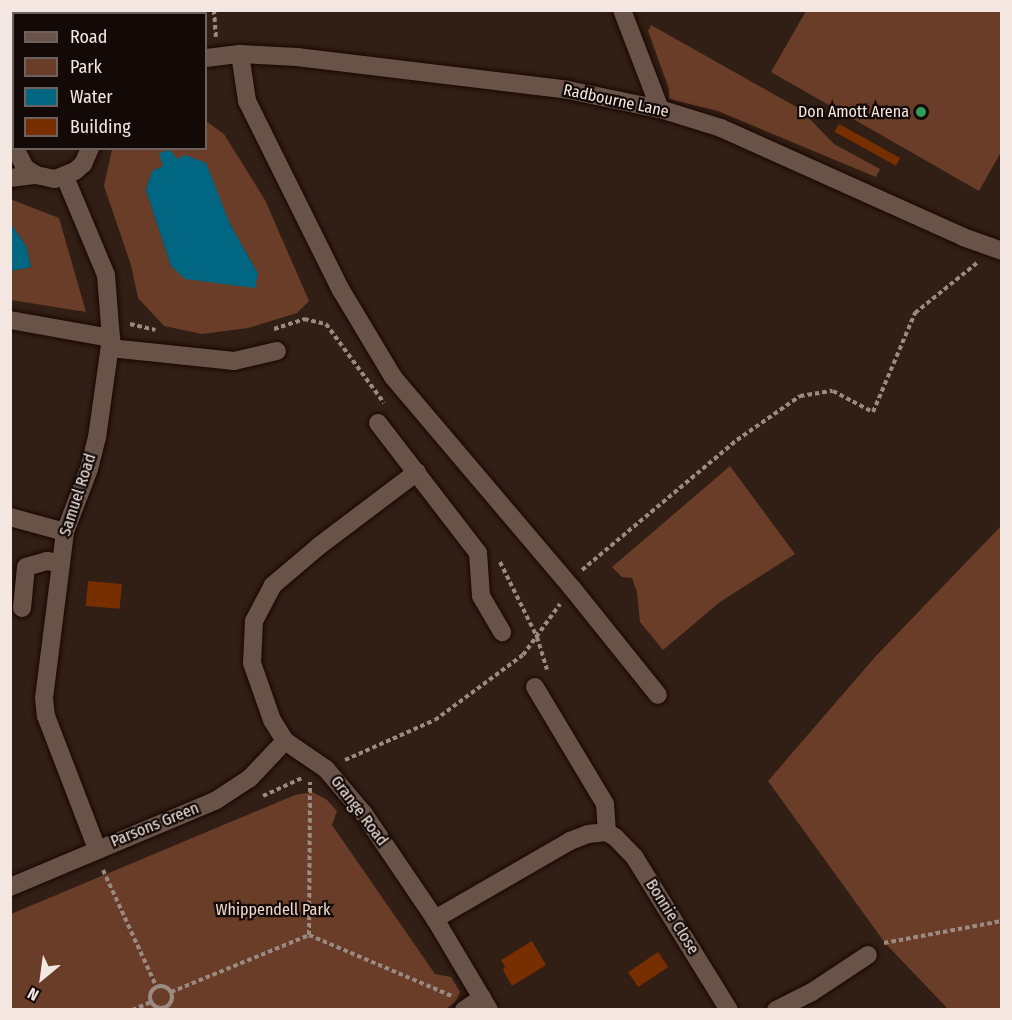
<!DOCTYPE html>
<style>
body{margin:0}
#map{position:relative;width:1012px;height:1020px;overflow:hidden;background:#311e14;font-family:"Fira Sans Condensed",sans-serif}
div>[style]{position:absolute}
.green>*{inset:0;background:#693d28}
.water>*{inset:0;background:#006682}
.building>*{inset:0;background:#772f00;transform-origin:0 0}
.path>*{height:4px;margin-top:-2px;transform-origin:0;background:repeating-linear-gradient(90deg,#9a8a82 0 4.5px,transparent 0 7.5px)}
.path>.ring{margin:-2px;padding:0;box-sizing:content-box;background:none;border:4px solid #9a8a82;border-radius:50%}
.roads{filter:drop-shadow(0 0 2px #180702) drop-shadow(0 0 2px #180702)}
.minor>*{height:18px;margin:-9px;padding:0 9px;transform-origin:9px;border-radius:9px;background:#695348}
.dots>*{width:16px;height:16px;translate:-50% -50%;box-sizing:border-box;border:3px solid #130a07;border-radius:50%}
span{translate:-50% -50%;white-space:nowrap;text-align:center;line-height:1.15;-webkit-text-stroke:4.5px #130a07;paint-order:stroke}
.street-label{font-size:16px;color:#f4e6e0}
.poi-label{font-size:16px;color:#f4e6e0}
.right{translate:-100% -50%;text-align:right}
.park-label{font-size:16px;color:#f2dbd1}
.frame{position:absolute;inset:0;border:12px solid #f4e6e0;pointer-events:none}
.legend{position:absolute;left:12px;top:12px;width:195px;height:138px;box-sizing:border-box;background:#130a07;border:2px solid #6d625e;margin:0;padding:8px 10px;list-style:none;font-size:18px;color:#f4e6e0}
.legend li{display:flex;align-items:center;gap:12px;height:30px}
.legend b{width:30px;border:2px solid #6d625e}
.north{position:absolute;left:12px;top:948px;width:60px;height:60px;-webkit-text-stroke:4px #130a07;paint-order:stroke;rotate:209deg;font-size:16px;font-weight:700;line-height:24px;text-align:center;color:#f4e6e0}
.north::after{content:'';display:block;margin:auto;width:21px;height:27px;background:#f4e6e0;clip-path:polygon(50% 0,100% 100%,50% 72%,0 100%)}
</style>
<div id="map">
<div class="green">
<i style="clip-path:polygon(178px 11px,180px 13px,14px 14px,14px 87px,11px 88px,11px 11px)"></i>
<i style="clip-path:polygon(806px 11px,1001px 11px,1001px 152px,979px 191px,771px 72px)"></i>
<i style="clip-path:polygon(651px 25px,800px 109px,834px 144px,880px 169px,876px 177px,718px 111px,669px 99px,669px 89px,648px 31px)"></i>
<i style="clip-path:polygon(evenodd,206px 121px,224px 134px,265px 200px,309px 301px,297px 313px,248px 328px,202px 334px,164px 326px,138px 298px,131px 265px,104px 186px,112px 149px,206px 148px,206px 121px,163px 166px,230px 224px,258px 274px,171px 266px,146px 190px,152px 171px,163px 166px)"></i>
<i style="clip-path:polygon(10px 199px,59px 218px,86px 312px,11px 300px,11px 271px,31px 267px,26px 246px,11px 224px)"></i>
<i style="clip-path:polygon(730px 466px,795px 554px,720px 602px,663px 650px,640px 622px,637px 592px,632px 578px,622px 577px,612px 567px)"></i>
<i style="clip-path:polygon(1001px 526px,1001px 1009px,948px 1009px,885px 943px,768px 781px,875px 657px)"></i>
<i style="clip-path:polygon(312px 792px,326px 799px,337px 811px,332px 825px,435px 974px,451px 977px,460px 992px,456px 1001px,445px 1010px,11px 1009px,11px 914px,295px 795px)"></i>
</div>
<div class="water">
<i style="clip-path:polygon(170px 150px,177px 159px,185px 155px,206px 163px,230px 224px,258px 274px,255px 288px,185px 279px,171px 266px,146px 190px,152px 171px,163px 166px,159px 153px)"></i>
<i style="clip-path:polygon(11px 224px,26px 246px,31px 267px,11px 271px)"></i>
</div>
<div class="building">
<i style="left:839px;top:124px;width:70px;height:9px;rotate:29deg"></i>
<i style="left:88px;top:581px;width:34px;height:25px;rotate:5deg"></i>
<i style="clip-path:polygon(532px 941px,546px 965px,512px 986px,503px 970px,505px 967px,501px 960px)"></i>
<i style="left:658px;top:952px;width:18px;height:36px;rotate:56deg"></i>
</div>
<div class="path">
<i style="left:166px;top:10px;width:4px;rotate:63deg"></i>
<i style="left:214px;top:10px;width:27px;rotate:86deg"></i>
<i style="left:10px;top:99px;width:4px;rotate:-27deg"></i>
<i style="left:130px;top:324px;width:26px;rotate:13deg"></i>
<i style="left:274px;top:329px;width:32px;rotate:-18deg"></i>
<i style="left:304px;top:319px;width:23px;rotate:13deg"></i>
<i style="left:326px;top:324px;width:98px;rotate:53.7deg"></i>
<i style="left:500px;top:562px;width:84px;rotate:63.7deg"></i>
<i style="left:537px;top:637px;width:34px;rotate:73deg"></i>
<i style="left:582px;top:570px;width:202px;rotate:-40deg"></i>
<i style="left:737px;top:440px;width:77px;rotate:-34.9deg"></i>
<i style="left:800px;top:396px;width:33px;rotate:-9deg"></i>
<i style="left:833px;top:391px;width:45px;rotate:27.7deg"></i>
<i style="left:873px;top:412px;width:108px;rotate:-67deg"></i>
<i style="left:915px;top:313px;width:80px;rotate:-38.9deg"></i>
<i style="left:345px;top:760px;width:98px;rotate:-24deg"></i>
<i style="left:435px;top:720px;width:109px;rotate:-36.5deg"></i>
<i style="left:523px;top:655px;width:63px;rotate:-54deg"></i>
<i style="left:263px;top:796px;width:43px;rotate:-24.8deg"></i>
<i style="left:103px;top:870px;width:128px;rotate:65.4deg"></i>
<i style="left:309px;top:935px;width:155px;rotate:23.1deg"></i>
<i style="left:884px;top:943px;width:120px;rotate:-10.6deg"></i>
<i class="ring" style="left:150px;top:986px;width:18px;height:18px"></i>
<i style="left:171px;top:992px;width:149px;rotate:-22.4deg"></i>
<i style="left:309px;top:935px;width:153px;rotate:-89.6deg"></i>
<i style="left:10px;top:1009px;width:1px;rotate:45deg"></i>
<i style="left:132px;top:1010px;width:21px;rotate:-23deg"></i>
</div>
<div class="roads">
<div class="minor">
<i style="left:622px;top:10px;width:106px;rotate:69deg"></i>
<i style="left:240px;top:54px;width:48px;rotate:81.5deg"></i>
<i style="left:247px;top:101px;width:211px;rotate:63.6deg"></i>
<i style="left:341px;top:290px;width:101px;rotate:59.1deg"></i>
<i style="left:393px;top:377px;width:277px;rotate:49.7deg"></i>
<i style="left:572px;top:588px;width:137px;rotate:51.2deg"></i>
<i style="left:206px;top:58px;width:34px;rotate:-7deg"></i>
<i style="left:240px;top:54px;width:57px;rotate:3deg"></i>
<i style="left:297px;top:57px;width:273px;rotate:6.9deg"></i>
<i style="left:568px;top:90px;width:94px;rotate:11.7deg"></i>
<i style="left:660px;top:109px;width:64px;rotate:17.3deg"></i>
<i style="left:721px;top:128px;width:265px;rotate:24.2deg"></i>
<i style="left:963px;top:237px;width:41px;rotate:19.7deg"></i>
<i style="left:10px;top:126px;width:4px;rotate:-27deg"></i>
<i style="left:15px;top:148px;width:22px;rotate:63deg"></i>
<i style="left:25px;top:168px;width:13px;rotate:32deg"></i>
<i style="left:36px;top:175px;width:19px;rotate:12deg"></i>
<i style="left:55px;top:179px;width:22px;rotate:-22deg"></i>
<i style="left:75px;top:171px;width:11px;rotate:-41deg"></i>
<i style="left:83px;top:164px;width:17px;rotate:-66deg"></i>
<i style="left:65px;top:177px;width:106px;rotate:67.3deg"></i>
<i style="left:106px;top:275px;width:63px;rotate:85.5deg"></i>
<i style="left:111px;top:338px;width:100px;rotate:98deg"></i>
<i style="left:97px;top:437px;width:33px;rotate:104deg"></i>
<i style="left:89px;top:469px;width:67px;rotate:110.9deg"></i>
<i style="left:65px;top:532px;width:167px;rotate:97.2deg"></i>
<i style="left:44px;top:698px;width:18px;rotate:84deg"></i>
<i style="left:46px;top:716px;width:142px;rotate:69deg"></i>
<i style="left:10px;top:178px;width:26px;rotate:-7deg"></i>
<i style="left:10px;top:320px;width:103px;rotate:10.1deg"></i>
<i style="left:110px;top:348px;width:125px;rotate:6deg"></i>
<i style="left:234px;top:361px;width:44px;rotate:-13.1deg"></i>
<i style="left:378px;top:423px;width:164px;rotate:52.4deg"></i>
<i style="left:478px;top:553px;width:43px;rotate:86deg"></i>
<i style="left:481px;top:596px;width:42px;rotate:59.7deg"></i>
<i style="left:417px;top:472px;width:124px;rotate:142.9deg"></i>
<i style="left:318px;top:547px;width:59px;rotate:139.8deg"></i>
<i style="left:273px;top:585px;width:41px;rotate:117.8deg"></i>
<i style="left:254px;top:621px;width:42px;rotate:92.7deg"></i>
<i style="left:252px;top:663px;width:60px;rotate:70.7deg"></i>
<i style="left:272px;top:720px;width:25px;rotate:58deg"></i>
<i style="left:285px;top:741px;width:50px;rotate:34.3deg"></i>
<i style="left:326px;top:769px;width:59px;rotate:49.8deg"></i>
<i style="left:364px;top:814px;width:127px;rotate:55.9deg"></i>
<i style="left:435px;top:919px;width:106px;rotate:59.3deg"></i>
<i style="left:10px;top:517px;width:57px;rotate:15.3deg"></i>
<i style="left:22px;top:608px;width:41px;rotate:-84.4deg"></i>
<i style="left:26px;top:567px;width:22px;rotate:-16deg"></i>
<i style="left:47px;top:561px;width:13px;rotate:9deg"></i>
<i style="left:535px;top:687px;width:136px;rotate:59.1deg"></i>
<i style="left:605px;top:804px;width:28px;rotate:86deg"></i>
<i style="left:10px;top:887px;width:222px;rotate:-22.8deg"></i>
<i style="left:215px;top:801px;width:42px;rotate:-33.3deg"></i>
<i style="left:250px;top:778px;width:51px;rotate:-46.6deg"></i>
<i style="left:435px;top:919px;width:156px;rotate:-30deg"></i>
<i style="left:570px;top:841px;width:19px;rotate:-21deg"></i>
<i style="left:588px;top:834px;width:19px;rotate:-6deg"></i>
<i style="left:607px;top:832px;width:9px;rotate:32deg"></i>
<i style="left:615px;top:837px;width:29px;rotate:46deg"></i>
<i style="left:635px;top:858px;width:179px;rotate:58.3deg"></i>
<i style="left:464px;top:1010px;width:22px;rotate:-34deg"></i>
<i style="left:776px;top:1010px;width:40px;rotate:-26.6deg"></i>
<i style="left:812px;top:992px;width:67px;rotate:-33.5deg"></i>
</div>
</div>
<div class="dots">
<i style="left:921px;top:112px;background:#2e9e5b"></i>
</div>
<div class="street-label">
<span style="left:616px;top:101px;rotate:12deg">Radbourne Lane</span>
<span style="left:78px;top:495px;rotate:-72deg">Samuel Road</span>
<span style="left:359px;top:811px;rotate:53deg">Grange Road</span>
<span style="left:155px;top:825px;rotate:-22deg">Parsons Green</span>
<span style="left:672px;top:917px;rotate:58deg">Bonnie Close</span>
</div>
<div class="poi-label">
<span class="right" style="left:909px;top:112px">Don Amott Arena</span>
</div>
<div class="park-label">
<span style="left:273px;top:910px">Whippendell Park</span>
</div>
<div class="frame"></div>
<ul class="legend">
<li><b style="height:8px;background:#695348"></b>Road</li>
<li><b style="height:16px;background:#693d28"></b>Park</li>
<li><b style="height:16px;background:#006682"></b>Water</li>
<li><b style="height:16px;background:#772f00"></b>Building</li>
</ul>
<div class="north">N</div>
</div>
